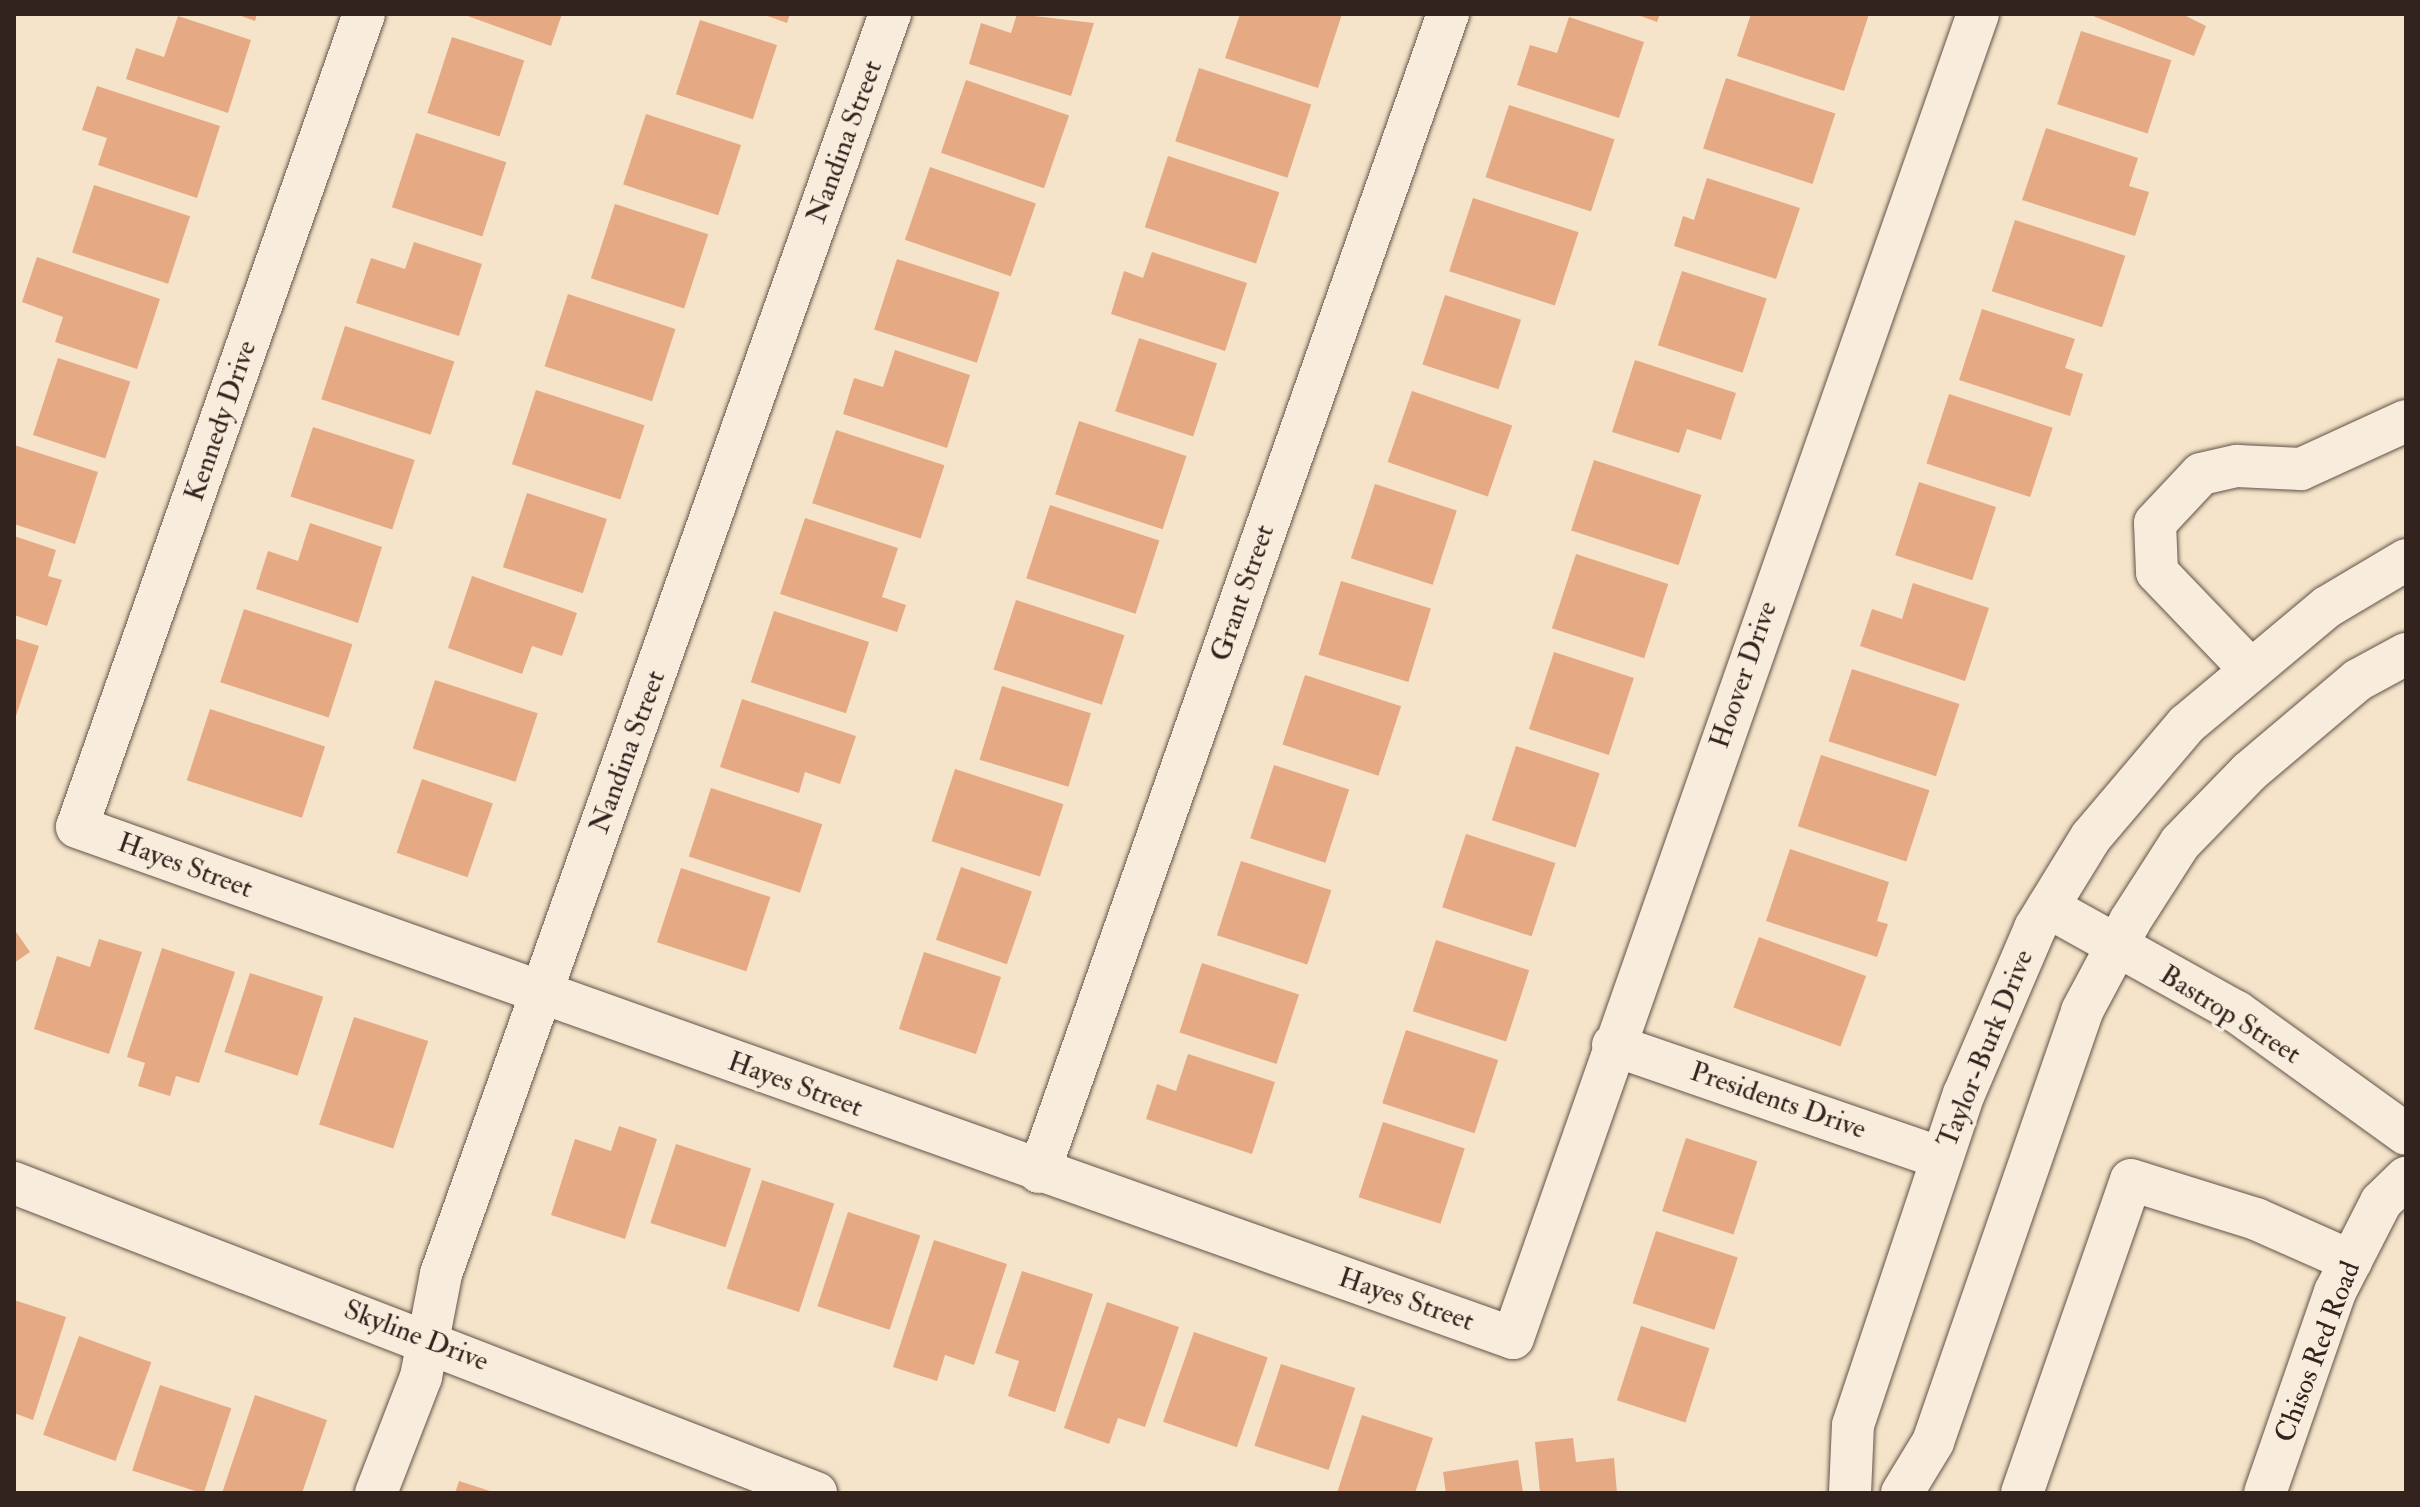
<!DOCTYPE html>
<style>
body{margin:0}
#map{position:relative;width:2420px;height:1507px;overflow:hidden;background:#f5e4c9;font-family:"IM FELL Double Pica",serif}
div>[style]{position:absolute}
.building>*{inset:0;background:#e5a984;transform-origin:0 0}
.roads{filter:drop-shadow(0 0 2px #635349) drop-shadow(0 0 2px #635349)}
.minor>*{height:42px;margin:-21px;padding:0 21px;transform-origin:21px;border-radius:21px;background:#f8eddc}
span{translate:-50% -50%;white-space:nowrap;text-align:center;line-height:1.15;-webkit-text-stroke:7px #f8eddc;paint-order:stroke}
.street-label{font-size:28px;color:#32231e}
.frame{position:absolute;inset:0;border:16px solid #32231e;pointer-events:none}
</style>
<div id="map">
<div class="building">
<i style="clip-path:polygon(236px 14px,257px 14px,255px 21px)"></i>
<i style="clip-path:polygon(462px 14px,562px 14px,551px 46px)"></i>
<i style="clip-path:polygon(762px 14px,790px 14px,787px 23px)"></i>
<i style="clip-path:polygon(1017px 14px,1094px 23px,1071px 96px,969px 64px,981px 23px,1011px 33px)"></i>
<i style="clip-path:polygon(1240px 14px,1342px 14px,1318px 88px,1225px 58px)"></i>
<i style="clip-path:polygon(1635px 14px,1660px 14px,1657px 22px)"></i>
<i style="clip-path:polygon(1751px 14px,1869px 14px,1844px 91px,1737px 56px)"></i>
<i style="clip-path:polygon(2088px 14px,2182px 14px,2206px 26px,2194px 56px)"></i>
<i style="clip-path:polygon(178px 16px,251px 40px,228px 113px,126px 79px,136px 48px,164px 57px)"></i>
<i style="clip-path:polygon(1569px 17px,1644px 42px,1619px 118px,1517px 85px,1530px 45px,1557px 53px)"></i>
<i style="left:700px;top:20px;width:81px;height:78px;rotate:18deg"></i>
<i style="left:2081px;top:31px;width:95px;height:77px;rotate:18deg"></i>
<i style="left:452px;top:37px;width:76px;height:80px;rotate:18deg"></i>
<i style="left:1199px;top:68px;width:118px;height:77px;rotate:18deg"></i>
<i style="left:1726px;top:78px;width:115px;height:74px;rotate:18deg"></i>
<i style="left:966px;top:80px;width:109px;height:77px;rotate:19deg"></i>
<i style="clip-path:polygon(97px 86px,220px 126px,197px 198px,98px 165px,107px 138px,82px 130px)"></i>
<i style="left:1509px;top:105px;width:111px;height:76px;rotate:18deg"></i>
<i style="left:646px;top:114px;width:100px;height:74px;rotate:18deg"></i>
<i style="clip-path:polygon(2046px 128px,2138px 158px,2129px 186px,2149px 192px,2135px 236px,2022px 200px)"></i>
<i style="left:416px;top:133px;width:95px;height:78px;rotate:18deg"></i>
<i style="left:1168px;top:156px;width:117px;height:75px;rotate:18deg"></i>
<i style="left:930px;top:167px;width:112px;height:77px;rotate:19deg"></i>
<i style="clip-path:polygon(1707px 178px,1800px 208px,1776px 279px,1674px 246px,1683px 216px,1694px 220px)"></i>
<i style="left:94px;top:185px;width:101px;height:71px;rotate:18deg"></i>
<i style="left:1473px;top:198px;width:111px;height:77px;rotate:18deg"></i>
<i style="left:615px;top:204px;width:98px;height:78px;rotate:18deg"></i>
<i style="left:2015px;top:220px;width:116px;height:75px;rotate:18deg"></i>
<i style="clip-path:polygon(414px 242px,482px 264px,459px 336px,356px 303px,371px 258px,405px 269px)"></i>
<i style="clip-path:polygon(1152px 252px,1247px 283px,1225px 351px,1111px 314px,1124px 271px,1143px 278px)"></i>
<i style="clip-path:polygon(37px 257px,160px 299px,137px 369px,55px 342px,63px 317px,22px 302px)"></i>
<i style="left:897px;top:259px;width:108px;height:74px;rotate:18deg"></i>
<i style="left:1682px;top:271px;width:89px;height:78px;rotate:18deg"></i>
<i style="left:568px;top:294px;width:113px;height:76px;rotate:18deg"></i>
<i style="left:1445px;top:295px;width:80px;height:73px;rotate:18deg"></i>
<i style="clip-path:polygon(1982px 309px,2075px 339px,2065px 368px,2083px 374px,2070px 416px,1959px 380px)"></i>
<i style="left:345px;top:326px;width:115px;height:77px;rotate:18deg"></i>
<i style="left:1139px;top:338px;width:82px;height:77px;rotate:18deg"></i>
<i style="clip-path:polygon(895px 350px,970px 375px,947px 448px,843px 414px,854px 378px,883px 387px)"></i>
<i style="left:58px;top:358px;width:76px;height:81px;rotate:18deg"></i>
<i style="clip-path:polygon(1635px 360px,1736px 393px,1721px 440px,1687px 429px,1679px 453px,1612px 432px)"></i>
<i style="left:536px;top:390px;width:114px;height:78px;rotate:18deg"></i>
<i style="left:1412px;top:391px;width:106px;height:75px;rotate:19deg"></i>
<i style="left:1949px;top:394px;width:109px;height:73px;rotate:18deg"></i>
<i style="left:1079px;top:421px;width:113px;height:77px;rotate:18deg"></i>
<i style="left:313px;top:427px;width:107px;height:73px;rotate:18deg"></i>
<i style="left:836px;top:430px;width:114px;height:77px;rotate:18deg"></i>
<i style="clip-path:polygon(14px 445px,98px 472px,75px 544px,14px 524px)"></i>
<i style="left:1594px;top:460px;width:113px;height:74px;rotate:18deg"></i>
<i style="left:1919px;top:482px;width:81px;height:77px;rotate:18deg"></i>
<i style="left:1375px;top:484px;width:86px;height:78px;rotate:18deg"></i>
<i style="left:527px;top:493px;width:84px;height:78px;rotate:18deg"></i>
<i style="left:1050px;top:505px;width:115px;height:77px;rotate:18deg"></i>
<i style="clip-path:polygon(805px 518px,898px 548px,882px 597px,906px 605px,897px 632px,780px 594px)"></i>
<i style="clip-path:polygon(310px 523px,382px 547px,358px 623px,256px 589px,268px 551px,298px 561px)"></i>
<i style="clip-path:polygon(14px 536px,56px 550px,48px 576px,62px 580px,47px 626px,14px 615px)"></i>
<i style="left:1576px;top:554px;width:97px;height:78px;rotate:18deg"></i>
<i style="clip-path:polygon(472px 576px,577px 613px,562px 656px,532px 646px,522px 674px,448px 648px)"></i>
<i style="left:1341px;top:581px;width:94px;height:77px;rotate:17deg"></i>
<i style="clip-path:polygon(1913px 583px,1989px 608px,1965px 681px,1860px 646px,1872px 609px,1902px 619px)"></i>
<i style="left:1016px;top:600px;width:114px;height:73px;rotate:18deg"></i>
<i style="left:244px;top:609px;width:114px;height:77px;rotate:18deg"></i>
<i style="left:774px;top:611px;width:100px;height:75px;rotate:18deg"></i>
<i style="clip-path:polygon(14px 638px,39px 646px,16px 716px,14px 715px)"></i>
<i style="left:1554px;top:652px;width:84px;height:81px;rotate:18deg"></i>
<i style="left:1852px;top:669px;width:113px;height:76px;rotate:18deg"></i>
<i style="left:1305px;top:675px;width:101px;height:73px;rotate:18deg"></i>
<i style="left:435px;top:680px;width:108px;height:72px;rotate:18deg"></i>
<i style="left:1002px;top:686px;width:93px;height:77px;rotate:17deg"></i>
<i style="clip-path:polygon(742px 699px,856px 736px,840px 784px,805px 772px,799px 793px,720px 767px)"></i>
<i style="left:210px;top:709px;width:121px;height:75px;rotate:18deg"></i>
<i style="left:1516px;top:746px;width:88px;height:78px;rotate:18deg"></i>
<i style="left:1821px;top:755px;width:114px;height:75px;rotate:18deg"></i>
<i style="left:1274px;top:765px;width:79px;height:77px;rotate:18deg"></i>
<i style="left:955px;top:769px;width:114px;height:76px;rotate:18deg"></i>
<i style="left:422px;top:779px;width:75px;height:78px;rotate:19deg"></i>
<i style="left:711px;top:788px;width:117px;height:72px;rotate:18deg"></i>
<i style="left:1466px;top:834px;width:94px;height:77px;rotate:18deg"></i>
<i style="clip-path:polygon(1790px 849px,1889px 882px,1877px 921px,1888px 924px,1877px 957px,1766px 921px)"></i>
<i style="left:1241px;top:861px;width:95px;height:78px;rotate:18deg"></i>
<i style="left:961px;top:867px;width:75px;height:77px;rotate:19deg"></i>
<i style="left:681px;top:868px;width:94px;height:78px;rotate:18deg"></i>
<i style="clip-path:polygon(14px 929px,30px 952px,14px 963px)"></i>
<i style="left:1759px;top:937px;width:114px;height:75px;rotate:20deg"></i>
<i style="clip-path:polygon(99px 939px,142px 952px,109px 1054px,34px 1029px,57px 956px,90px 967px)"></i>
<i style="left:1436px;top:940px;width:98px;height:75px;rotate:18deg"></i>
<i style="clip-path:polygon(162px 948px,235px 972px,199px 1083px,176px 1076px,170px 1096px,138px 1086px,145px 1063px,127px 1057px)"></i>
<i style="left:924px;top:952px;width:81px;height:81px;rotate:18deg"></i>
<i style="left:1202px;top:963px;width:102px;height:73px;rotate:18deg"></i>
<i style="left:250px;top:973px;width:77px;height:83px;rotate:18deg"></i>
<i style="left:354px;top:1017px;width:78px;height:113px;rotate:18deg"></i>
<i style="left:1406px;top:1030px;width:97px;height:77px;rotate:18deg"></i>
<i style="clip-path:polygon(1188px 1054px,1275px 1082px,1252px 1154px,1146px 1119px,1157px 1084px,1176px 1091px)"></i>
<i style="left:1383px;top:1122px;width:86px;height:79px;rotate:18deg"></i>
<i style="clip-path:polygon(619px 1126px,657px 1139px,625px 1239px,551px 1215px,575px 1139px,611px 1151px)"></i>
<i style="left:1686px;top:1138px;width:75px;height:77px;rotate:18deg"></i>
<i style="left:676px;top:1144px;width:79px;height:83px;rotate:18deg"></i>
<i style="left:762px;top:1180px;width:76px;height:114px;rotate:18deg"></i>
<i style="left:848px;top:1212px;width:76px;height:99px;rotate:18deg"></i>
<i style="left:1656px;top:1231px;width:86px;height:76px;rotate:18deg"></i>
<i style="clip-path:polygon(934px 1240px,1007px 1264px,974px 1365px,945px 1355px,937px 1381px,893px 1367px)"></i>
<i style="clip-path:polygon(1022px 1271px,1093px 1294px,1055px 1412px,1008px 1396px,1019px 1361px,995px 1353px)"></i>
<i style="clip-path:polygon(14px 1300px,66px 1317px,33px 1420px,14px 1413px)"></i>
<i style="clip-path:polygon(1107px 1302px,1179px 1327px,1145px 1427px,1118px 1418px,1109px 1444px,1064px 1428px)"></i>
<i style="left:1641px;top:1326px;width:72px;height:78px;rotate:18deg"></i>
<i style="left:1194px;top:1332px;width:78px;height:95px;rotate:19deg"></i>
<i style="left:79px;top:1336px;width:77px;height:105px;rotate:20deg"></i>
<i style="left:1281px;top:1364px;width:78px;height:86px;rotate:18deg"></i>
<i style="left:160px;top:1385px;width:75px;height:90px;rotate:18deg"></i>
<i style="clip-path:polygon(255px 1395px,327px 1420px,302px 1493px,222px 1493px)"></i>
<i style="clip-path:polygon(1362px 1415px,1433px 1438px,1415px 1493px,1337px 1493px)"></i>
<i style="clip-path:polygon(1573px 1438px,1576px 1462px,1614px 1458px,1617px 1493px,1540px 1493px,1535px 1442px)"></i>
<i style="clip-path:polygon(1518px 1460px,1523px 1493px,1446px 1493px,1443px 1472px)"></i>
<i style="clip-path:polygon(459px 1481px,493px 1492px,493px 1493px,455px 1493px)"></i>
</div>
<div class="roads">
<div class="minor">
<i style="left:364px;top:14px;width:862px;rotate:109.44deg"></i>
<i style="left:77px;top:827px;width:1524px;rotate:19.59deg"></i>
<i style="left:1513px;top:1338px;width:1403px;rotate:-70.65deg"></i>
<i style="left:2249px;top:668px;width:133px;rotate:-133.8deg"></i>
<i style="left:2157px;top:572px;width:49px;rotate:-92.3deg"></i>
<i style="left:2155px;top:523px;width:67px;rotate:-46.8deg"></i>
<i style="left:2201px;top:474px;width:37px;rotate:-13deg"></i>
<i style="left:2237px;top:466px;width:64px;rotate:2.7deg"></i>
<i style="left:2301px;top:469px;width:115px;rotate:-24.6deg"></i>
<i style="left:2048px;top:907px;width:216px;rotate:29.1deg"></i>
<i style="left:2237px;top:1012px;width:208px;rotate:35.8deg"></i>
<i style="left:1613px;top:1045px;width:348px;rotate:19deg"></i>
<i style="left:1039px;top:1172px;width:1228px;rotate:-70.55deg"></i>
<i style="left:14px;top:1183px;width:860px;rotate:21.13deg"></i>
<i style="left:376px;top:1493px;width:124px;rotate:-68.8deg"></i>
<i style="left:421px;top:1377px;width:105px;rotate:-79deg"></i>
<i style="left:441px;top:1274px;width:1338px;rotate:-70.39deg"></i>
<i style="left:1850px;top:1493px;width:68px;rotate:-87.5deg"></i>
<i style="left:1853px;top:1425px;width:349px;rotate:-71.5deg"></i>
<i style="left:1964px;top:1094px;width:181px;rotate:-66.8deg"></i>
<i style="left:2035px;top:928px;width:107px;rotate:-58.4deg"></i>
<i style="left:2091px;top:837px;width:148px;rotate:-49.7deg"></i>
<i style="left:2187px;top:724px;width:182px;rotate:-39.9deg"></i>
<i style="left:2327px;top:607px;width:92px;rotate:-30.7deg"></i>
<i style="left:1902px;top:1493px;width:60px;rotate:-58.7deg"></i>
<i style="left:1933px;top:1442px;width:456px;rotate:-70.9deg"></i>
<i style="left:2082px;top:1011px;width:102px;rotate:-61.9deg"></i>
<i style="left:2130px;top:921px;width:93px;rotate:-57.3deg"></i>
<i style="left:2180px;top:843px;width:99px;rotate:-45.8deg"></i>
<i style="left:2249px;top:772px;width:143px;rotate:-40.2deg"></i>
<i style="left:2358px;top:680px;width:55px;rotate:-28.4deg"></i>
<i style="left:2022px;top:1493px;width:331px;rotate:-70.8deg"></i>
<i style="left:2131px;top:1180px;width:131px;rotate:17.3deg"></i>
<i style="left:2256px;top:1219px;width:104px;rotate:23.9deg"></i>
<i style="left:2265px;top:1493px;width:213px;rotate:-70.8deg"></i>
<i style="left:2335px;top:1292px;width:101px;rotate:-62.9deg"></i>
<i style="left:2381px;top:1202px;width:35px;rotate:-44deg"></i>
</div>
</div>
<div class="street-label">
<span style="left:845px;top:142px;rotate:-70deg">Nandina Street</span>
<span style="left:221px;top:421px;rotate:-71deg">Kennedy Drive</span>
<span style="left:1243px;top:593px;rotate:-71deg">Grant Street</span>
<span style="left:1744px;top:675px;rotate:-71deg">Hoover Drive</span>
<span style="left:628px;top:752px;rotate:-70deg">Nandina Street</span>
<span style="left:185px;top:866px;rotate:20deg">Hayes Street</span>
<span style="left:2230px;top:1015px;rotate:32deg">Bastrop Street</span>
<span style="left:1986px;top:1049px;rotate:-68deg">Taylor-Burk Drive</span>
<span style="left:795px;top:1085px;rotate:20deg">Hayes Street</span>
<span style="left:1778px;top:1101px;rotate:19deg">Presidents Drive</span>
<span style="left:1406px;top:1300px;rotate:19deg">Hayes Street</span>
<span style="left:416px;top:1336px;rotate:21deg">Skyline Drive</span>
<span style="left:2318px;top:1352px;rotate:-69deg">Chisos Red Road</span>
</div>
<div class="frame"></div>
</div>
